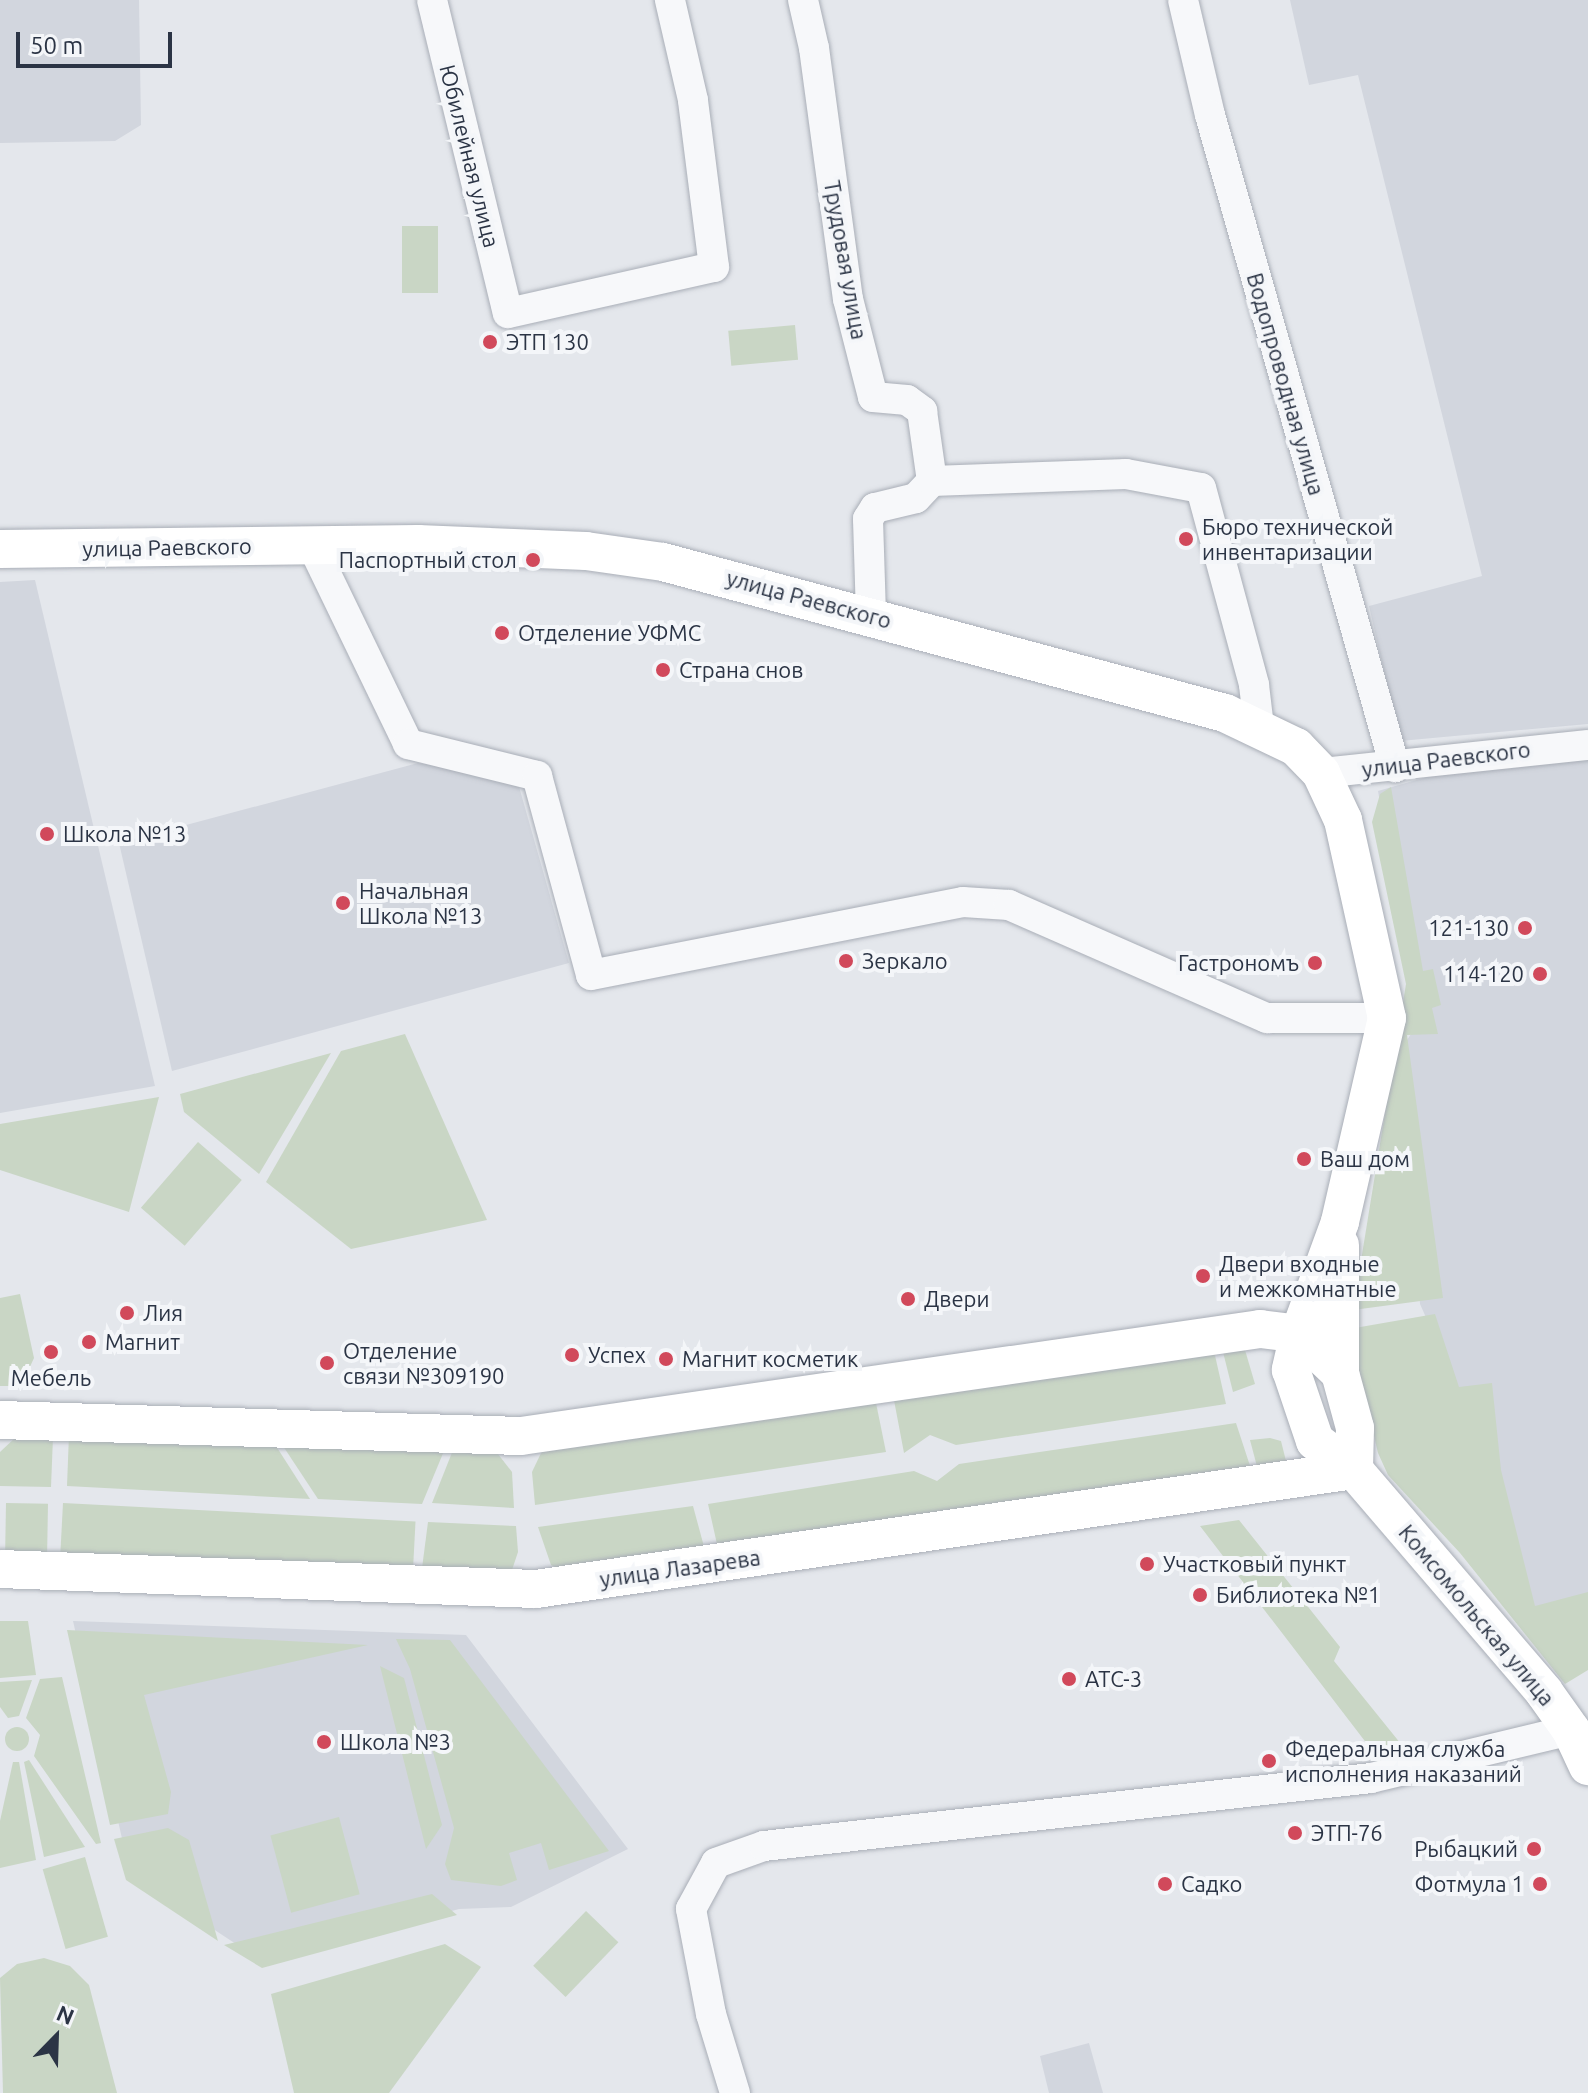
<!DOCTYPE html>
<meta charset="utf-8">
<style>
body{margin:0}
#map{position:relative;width:1588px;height:2093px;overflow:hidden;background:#e4e7ec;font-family:Ubuntu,sans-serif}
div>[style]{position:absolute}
.built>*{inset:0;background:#d2d6de}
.green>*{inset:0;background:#c9d6c5;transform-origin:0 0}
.round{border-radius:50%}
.roads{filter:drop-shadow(0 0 2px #a9aeb7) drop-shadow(0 0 2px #a9aeb7)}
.minor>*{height:30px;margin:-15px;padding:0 15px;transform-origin:15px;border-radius:15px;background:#f7f8fa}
.major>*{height:38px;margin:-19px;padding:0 19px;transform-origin:19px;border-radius:19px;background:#fff}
.dots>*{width:22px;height:22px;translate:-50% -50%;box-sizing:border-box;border:4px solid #f4f6f9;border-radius:50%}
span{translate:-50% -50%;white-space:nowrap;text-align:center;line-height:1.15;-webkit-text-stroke:8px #f4f6f9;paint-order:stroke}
.street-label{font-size:22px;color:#2b3445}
.poi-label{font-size:22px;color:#2b3445}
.left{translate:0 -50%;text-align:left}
.right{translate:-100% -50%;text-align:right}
.north{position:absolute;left:16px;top:1997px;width:80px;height:80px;-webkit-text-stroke:6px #f4f6f9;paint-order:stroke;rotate:23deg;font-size:22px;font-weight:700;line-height:32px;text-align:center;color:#2b3445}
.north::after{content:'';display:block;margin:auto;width:28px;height:36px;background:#2b3445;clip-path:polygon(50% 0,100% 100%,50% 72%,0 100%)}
.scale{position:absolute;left:16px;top:32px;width:156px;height:36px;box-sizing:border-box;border:4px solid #2b3445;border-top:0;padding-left:10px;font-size:24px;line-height:28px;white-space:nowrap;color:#2b3445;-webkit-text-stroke:6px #f4f6f9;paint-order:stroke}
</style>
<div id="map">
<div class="built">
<i style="clip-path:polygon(0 0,139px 0,141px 125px,115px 141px,0 143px)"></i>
<i style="clip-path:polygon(1290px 0,1588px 0,1588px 724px,1400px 741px,1369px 606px,1482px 576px,1358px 75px,1309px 85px)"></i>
<i style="clip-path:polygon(35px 580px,155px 1086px,0 1113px,0 582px)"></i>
<i style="clip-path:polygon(1588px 759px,1588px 1602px,1532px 1614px,1444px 1358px,1420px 1304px,1405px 1043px,1419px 1022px,1378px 791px,1455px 769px)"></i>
<i style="clip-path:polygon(418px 763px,516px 776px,569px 963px,172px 1071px,119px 843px)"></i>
<i style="clip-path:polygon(73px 1621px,466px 1635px,628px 1849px,511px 1907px,459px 1909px,263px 1962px,130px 1874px)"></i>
<i style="clip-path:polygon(1089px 2043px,1103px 2093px,1049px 2093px,1040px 2056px)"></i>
</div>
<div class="green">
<i style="left:402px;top:226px;width:36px;height:67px"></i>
<i style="left:795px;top:325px;width:35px;height:67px;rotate:85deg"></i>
<i style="clip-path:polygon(1391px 787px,1423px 971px,1433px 969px,1441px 1005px,1432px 1008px,1438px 1034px,1407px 1035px,1443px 1298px,1353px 1310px,1406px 984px,1372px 822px,1380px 794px)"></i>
<i style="clip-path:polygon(405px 1034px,487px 1220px,351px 1249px,266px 1182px,341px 1051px)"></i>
<i style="clip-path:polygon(331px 1053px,259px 1174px,184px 1112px,180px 1094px)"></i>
<i style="clip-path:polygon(159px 1097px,129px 1212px,0 1170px,0 1124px)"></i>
<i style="left:198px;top:1142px;width:58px;height:87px;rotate:41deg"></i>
<i style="clip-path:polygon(20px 1294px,34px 1358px,21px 1386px,0 1386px,0 1298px)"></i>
<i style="clip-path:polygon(1435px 1314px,1459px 1387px,1492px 1383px,1501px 1470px,1535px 1606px,1588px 1592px,1588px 1670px,1565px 1684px,1460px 1553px,1388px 1475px,1378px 1453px,1349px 1329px)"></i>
<i style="clip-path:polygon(1245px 1350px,1255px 1384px,1233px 1392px,1223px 1352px)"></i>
<i style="clip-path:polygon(1214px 1351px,1226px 1404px,956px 1445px,930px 1435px,904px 1453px,893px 1395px)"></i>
<i style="clip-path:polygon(876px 1403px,886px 1452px,535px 1505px,532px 1472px,542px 1451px)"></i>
<i style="clip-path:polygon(1236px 1423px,1253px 1475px,719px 1553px,708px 1504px,914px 1471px,937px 1481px,959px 1464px)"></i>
<i style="clip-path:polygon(69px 1434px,276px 1446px,310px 1499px,67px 1486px)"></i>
<i style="clip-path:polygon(17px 1436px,53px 1437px,51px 1487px,0 1486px,0 1452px)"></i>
<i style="clip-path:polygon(1270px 1438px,1281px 1441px,1286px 1461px,1259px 1474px,1250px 1440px)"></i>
<i style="clip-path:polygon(283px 1446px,444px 1451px,422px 1504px,318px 1499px)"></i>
<i style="clip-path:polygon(453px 1450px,498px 1454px,512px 1472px,514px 1508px,432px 1503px)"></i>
<i style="left:6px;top:1503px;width:42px;height:55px;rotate:1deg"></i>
<i style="left:63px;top:1503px;width:353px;height:58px;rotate:3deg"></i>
<i style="clip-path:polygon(693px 1506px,706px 1554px,563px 1571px,551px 1565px,538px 1527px)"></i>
<i style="clip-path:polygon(1239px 1520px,1340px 1647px,1334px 1661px,1405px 1749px,1374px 1753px,1200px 1526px)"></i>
<i style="clip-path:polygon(428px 1522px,516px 1526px,518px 1552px,511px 1573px,421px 1576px)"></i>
<i style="clip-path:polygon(0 1621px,28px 1621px,36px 1675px,0 1678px)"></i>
<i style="clip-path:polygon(67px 1630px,368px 1645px,144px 1695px,171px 1792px,168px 1814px,110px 1825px)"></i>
<i style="clip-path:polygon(396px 1639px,450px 1640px,609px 1851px,549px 1870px,541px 1843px,509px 1853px,517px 1880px,501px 1886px,451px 1880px,445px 1864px,454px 1828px,410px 1669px)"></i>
<i style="clip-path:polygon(380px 1666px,404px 1678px,442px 1825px,426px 1849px)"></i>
<i style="clip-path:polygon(62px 1677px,101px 1843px,96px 1844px,34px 1756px,40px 1735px,26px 1718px,40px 1679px)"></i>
<i style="clip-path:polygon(32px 1680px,19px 1716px,8px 1718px,0 1707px,0 1682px)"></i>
<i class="round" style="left:5px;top:1727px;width:24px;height:24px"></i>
<i style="clip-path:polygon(29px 1760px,85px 1847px,44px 1857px,24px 1762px)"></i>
<i style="clip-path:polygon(13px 1762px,19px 1762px,36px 1860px,0 1868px,0 1821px)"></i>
<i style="left:339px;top:1817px;width:80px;height:71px;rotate:75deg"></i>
<i style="clip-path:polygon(168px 1828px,189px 1840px,218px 1941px,126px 1880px,114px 1839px)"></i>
<i style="left:85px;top:1857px;width:83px;height:44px;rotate:74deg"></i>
<i style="clip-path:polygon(432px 1894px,457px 1915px,262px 1968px,224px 1945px)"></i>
<i style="left:586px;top:1911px;width:45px;height:76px;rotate:44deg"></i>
<i style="clip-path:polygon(445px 1944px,481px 1967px,389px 2093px,294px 2093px,271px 1994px)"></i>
<i style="clip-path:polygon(44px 1958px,70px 1966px,89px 1985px,117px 2093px,3px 2093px,0 1978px,17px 1964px)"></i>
</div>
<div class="roads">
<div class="minor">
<i style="left:432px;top:0;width:322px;rotate:76.4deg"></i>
<i style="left:508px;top:313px;width:211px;rotate:-12.6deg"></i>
<i style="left:714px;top:267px;width:168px;rotate:-97.2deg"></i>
<i style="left:693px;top:100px;width:103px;rotate:-103deg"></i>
<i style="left:803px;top:0;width:49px;rotate:77.1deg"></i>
<i style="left:814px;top:48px;width:253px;rotate:82.3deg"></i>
<i style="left:848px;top:299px;width:101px;rotate:75.7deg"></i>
<i style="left:873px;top:397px;width:34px;rotate:5deg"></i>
<i style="left:907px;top:400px;width:19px;rotate:36deg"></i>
<i style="left:922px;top:411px;width:71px;rotate:81.9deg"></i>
<i style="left:1183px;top:0;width:118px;rotate:76.8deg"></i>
<i style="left:1210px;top:115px;width:678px;rotate:74.16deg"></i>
<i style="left:312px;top:545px;width:221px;rotate:64.2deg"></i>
<i style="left:408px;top:744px;width:133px;rotate:13.9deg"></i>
<i style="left:537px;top:776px;width:206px;rotate:74.8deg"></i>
<i style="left:591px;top:975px;width:379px;rotate:-11.1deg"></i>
<i style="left:963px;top:902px;width:46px;rotate:3.7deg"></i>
<i style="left:1009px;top:905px;width:282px;rotate:23.7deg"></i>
<i style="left:1267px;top:1018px;width:120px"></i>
<i style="left:871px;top:615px;width:96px;rotate:-91.8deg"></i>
<i style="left:868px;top:519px;width:13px;rotate:-58deg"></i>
<i style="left:875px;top:508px;width:42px;rotate:-13.7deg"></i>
<i style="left:916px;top:498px;width:23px;rotate:-47deg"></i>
<i style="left:932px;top:481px;width:194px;rotate:-2.1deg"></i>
<i style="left:1126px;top:474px;width:76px;rotate:10.6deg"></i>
<i style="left:1201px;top:488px;width:204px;rotate:74.9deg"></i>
<i style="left:1254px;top:685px;width:42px;rotate:83.2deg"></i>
<i style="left:1321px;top:773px;width:268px;rotate:-6deg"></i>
<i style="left:735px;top:2093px;width:83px;rotate:-106.9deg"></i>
<i style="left:711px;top:2014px;width:107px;rotate:-100.8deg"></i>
<i style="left:691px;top:1909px;width:52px;rotate:-61.5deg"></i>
<i style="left:716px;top:1863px;width:51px;rotate:-19.5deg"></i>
<i style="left:764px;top:1846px;width:611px;rotate:-6.39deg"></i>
<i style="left:1371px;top:1778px;width:206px;rotate:-13.5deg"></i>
</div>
<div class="major">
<i style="left:0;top:549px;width:418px;rotate:-0.7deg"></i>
<i style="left:418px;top:544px;width:168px;rotate:2.4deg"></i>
<i style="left:586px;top:551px;width:78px;rotate:8.1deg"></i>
<i style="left:663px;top:562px;width:582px;rotate:15.04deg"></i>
<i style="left:1225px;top:713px;width:79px;rotate:25.6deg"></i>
<i style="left:1296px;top:747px;width:36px;rotate:46deg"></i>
<i style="left:1321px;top:773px;width:52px;rotate:64.9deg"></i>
<i style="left:1343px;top:820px;width:203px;rotate:77.5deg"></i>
<i style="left:1387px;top:1018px;width:209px;rotate:103deg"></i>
<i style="left:1340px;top:1222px;width:119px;rotate:110.1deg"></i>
<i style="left:1299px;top:1334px;width:37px;rotate:103deg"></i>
<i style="left:1291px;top:1370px;width:75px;rotate:71.3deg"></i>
<i style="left:1315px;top:1441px;width:49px;rotate:36.6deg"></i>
<i style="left:1354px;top:1470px;width:292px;rotate:49.4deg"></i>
<i style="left:1544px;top:1692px;width:47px;rotate:54.6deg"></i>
<i style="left:1571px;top:1730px;width:40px;rotate:65deg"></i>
<i style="left:1299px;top:1334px;width:57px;rotate:43.6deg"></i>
<i style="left:1340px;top:1373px;width:57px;rotate:74.7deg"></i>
<i style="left:1355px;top:1428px;width:42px;rotate:91.4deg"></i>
<i style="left:1340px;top:1373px;width:128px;rotate:-90deg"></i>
<i style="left:0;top:1420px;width:521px;rotate:1.76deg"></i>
<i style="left:521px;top:1436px;width:747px;rotate:-8.24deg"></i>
<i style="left:1260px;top:1329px;width:39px;rotate:7deg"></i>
<i style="left:0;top:1569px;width:536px;rotate:2.14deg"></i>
<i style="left:536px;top:1589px;width:827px;rotate:-8.28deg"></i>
</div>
</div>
<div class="dots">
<i style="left:490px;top:342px;background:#d1495b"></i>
<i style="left:1186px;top:539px;background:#d1495b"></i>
<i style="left:533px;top:560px;background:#d1495b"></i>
<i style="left:502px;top:633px;background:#d1495b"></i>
<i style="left:663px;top:670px;background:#d1495b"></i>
<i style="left:47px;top:834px;background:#d1495b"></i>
<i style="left:343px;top:903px;background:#d1495b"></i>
<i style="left:1525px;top:928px;background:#d1495b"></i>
<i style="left:846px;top:961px;background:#d1495b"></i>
<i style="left:1315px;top:963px;background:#d1495b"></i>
<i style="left:1540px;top:974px;background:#d1495b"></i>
<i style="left:1304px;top:1159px;background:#d1495b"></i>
<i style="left:1203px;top:1276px;background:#d1495b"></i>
<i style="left:908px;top:1299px;background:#d1495b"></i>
<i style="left:127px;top:1313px;background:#d1495b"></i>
<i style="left:89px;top:1342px;background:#d1495b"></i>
<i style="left:51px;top:1352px;background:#d1495b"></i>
<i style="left:572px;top:1355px;background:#d1495b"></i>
<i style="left:666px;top:1359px;background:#d1495b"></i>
<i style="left:327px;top:1363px;background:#d1495b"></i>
<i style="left:1147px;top:1564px;background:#d1495b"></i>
<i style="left:1200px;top:1595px;background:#d1495b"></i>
<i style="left:1069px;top:1679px;background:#d1495b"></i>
<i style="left:324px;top:1742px;background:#d1495b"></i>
<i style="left:1269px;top:1761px;background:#d1495b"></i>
<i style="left:1295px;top:1833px;background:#d1495b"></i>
<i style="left:1534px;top:1849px;background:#d1495b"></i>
<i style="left:1165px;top:1884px;background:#d1495b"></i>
<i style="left:1540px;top:1884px;background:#d1495b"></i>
</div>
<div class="street-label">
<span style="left:470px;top:156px;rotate:76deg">Юбилейная улица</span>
<span style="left:846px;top:260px;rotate:80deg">Трудовая улица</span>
<span style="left:1286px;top:384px;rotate:74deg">Водопроводная улица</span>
<span style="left:167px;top:547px;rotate:-1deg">улица Раевского</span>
<span style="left:809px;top:599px;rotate:15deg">улица Раевского</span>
<span style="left:1446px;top:759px;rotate:-7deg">улица Раевского</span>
<span style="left:680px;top:1568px;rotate:-8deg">улица Лазарева</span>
<span style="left:1477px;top:1615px;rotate:50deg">Комсомольская улица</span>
</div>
<div class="poi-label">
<span class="left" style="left:506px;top:342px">ЭТП 130</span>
<span class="left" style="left:1202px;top:539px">Бюро технической<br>инвентаризации</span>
<span class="right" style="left:517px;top:560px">Паспортный стол</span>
<span class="left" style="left:518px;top:633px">Отделение УФМС</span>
<span class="left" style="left:679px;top:670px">Страна снов</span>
<span class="left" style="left:63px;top:834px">Школа №13</span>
<span class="left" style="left:359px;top:903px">Начальная<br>Школа №13</span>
<span class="right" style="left:1509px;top:928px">121-130</span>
<span class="left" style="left:862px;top:961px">Зеркало</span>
<span class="right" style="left:1299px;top:963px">Гастрономъ</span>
<span class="right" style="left:1524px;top:974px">114-120</span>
<span class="left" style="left:1320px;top:1159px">Ваш дом</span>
<span class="left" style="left:1219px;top:1276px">Двери входные<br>и межкомнатные</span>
<span class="left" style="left:924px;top:1299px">Двери</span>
<span class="left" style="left:143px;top:1313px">Лия</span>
<span class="left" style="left:105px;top:1342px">Магнит</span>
<span class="left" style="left:343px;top:1363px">Отделение<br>связи №309190</span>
<span class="left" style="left:588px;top:1355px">Успех</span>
<span class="left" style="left:682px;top:1359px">Магнит косметик</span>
<span style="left:51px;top:1378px">Мебель</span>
<span class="left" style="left:1163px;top:1564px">Участковый пункт</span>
<span class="left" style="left:1216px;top:1595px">Библиотека №1</span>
<span class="left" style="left:1085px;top:1679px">АТС-3</span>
<span class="left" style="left:340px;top:1742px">Школа №3</span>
<span class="left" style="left:1285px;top:1761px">Федеральная служба<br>исполнения наказаний</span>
<span class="left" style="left:1311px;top:1833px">ЭТП-76</span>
<span class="right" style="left:1518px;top:1849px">Рыбацкий</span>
<span class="left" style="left:1181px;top:1884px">Садко</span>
<span class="right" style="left:1524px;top:1884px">Фотмула 1</span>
</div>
<div class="north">N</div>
<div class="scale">50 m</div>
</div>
